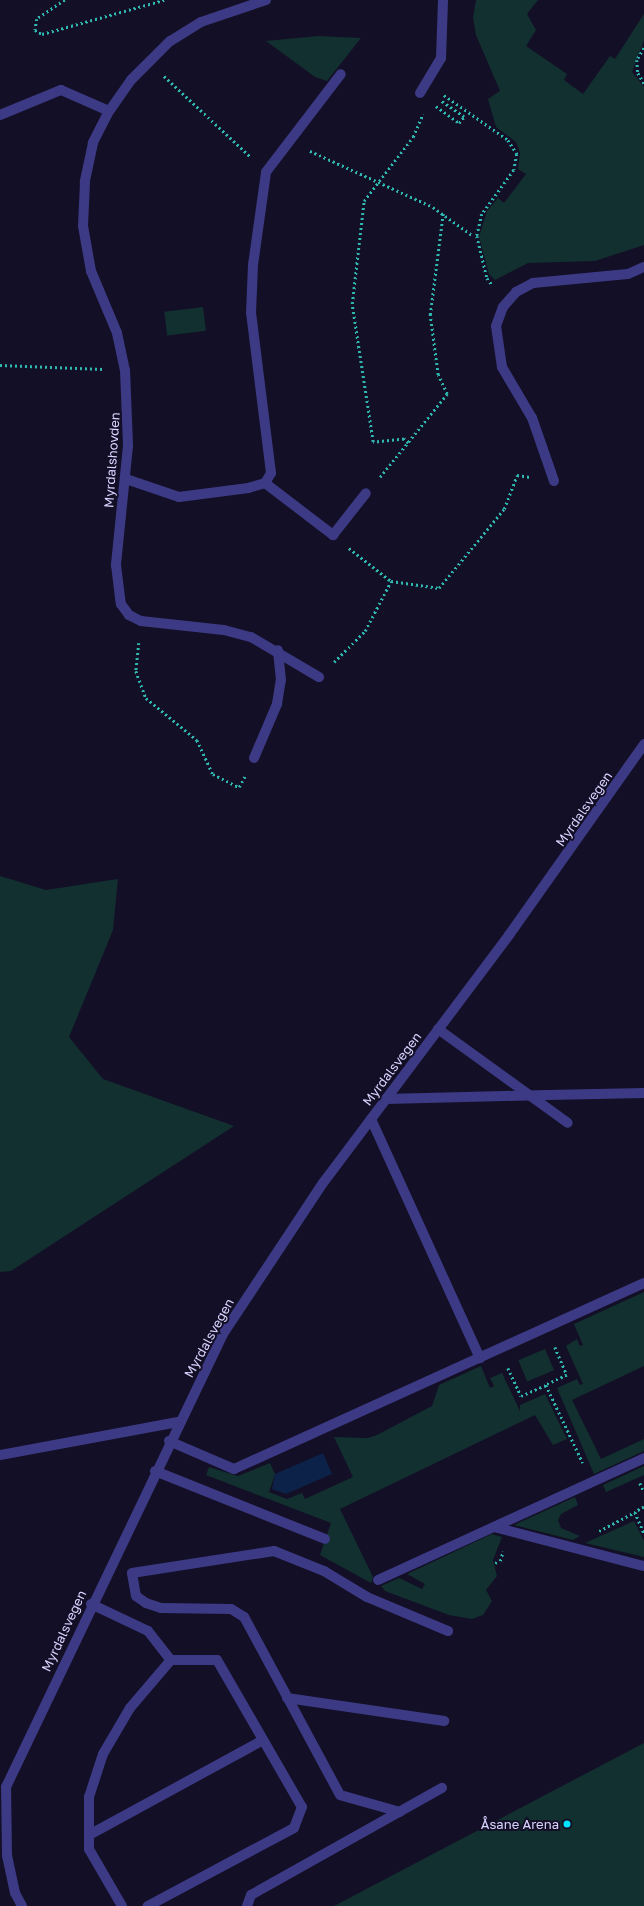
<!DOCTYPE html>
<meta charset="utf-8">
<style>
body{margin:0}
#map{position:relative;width:644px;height:1906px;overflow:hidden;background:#130f26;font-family:"Golos Text",sans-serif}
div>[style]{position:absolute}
.green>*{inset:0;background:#12302f;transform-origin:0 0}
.water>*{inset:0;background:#0c2248}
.path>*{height:2.5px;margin-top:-1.25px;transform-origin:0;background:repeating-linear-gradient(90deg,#2fb8b0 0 2px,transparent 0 5px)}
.minor>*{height:10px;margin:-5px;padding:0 5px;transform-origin:5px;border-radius:5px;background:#3d3a85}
.minor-bridge>*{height:10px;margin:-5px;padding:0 5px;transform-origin:5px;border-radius:5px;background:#3d3a85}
.dots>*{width:11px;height:11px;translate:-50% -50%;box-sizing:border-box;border:2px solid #130f26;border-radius:50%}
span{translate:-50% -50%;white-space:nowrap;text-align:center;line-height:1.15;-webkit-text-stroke:4px #130f26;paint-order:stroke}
.street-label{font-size:13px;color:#d9d4ff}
.poi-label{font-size:13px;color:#d9d4ff}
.right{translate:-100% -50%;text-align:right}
</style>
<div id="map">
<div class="green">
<i style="clip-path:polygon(476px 0,538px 0,527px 14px,536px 30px,526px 46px,567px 74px,564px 80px,583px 94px,610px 56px,615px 59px,644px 14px,644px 40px,632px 72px,644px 87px,644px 245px,595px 261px,528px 263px,495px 280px,489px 274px,479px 237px,487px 211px,498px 198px,504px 203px,526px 174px,518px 169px,520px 153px,516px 142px,496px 127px,488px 99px,500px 91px,476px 35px,473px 18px)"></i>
<i style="clip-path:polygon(318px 36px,361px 38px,327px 81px,315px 77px,266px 41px)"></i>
<i style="left:203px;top:307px;width:24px;height:39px;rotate:83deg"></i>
<i style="clip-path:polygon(0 876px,46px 890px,118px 879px,113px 930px,69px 1037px,103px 1079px,234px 1126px,11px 1271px,0 1272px)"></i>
<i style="clip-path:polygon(644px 1292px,644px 1366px,572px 1400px,601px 1459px,644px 1439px,644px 1451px,594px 1474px,557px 1388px,577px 1379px,580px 1385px,583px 1384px,566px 1346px,577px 1339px,580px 1346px,583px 1345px,574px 1324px)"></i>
<i style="left:545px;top:1349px;width:23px;height:29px;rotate:67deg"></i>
<i style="clip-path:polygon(481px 1366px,490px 1388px,494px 1386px,490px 1378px,502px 1373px,520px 1411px,520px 1405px,545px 1394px,567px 1439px,553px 1445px,535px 1415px,340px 1509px,373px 1577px,371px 1583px,320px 1555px,331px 1523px,206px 1475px,209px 1467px,238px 1476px,270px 1463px,275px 1474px,269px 1492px,287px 1499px,302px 1493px,305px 1499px,353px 1477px,334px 1437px,368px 1438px,377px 1435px,432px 1406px,439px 1385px)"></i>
<i style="clip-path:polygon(644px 1466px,644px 1475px,606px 1492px,603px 1485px)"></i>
<i style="clip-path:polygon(575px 1497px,578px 1505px,561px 1514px,558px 1520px,561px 1528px,580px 1536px,573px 1540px,514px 1525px)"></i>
<i style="clip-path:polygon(634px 1521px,644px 1541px,644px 1557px,585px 1543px)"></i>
<i style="clip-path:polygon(492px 1534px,502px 1537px,493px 1560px,497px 1576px,486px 1590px,492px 1601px,483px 1615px,472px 1619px,449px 1615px,385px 1591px,381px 1586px,399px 1578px,422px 1589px,425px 1584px,407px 1574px)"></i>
<i style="clip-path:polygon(644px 1743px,644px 1906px,334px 1906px)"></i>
</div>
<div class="water">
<i style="clip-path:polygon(323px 1453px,332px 1474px,286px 1494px,272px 1489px,275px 1474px)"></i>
</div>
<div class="path">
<i style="left:65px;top:0;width:34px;rotate:146deg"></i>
<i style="left:37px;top:19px;width:11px;rotate:100deg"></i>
<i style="left:35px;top:30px;width:8px;rotate:30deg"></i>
<i style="left:42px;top:34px;width:127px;rotate:-15.6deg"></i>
<i style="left:644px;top:48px;width:14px;rotate:120deg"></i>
<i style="left:637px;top:60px;width:13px;rotate:86deg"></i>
<i style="left:638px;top:73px;width:12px;rotate:59deg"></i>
<i style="left:164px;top:76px;width:119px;rotate:43deg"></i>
<i style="left:444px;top:95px;width:78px;rotate:35.1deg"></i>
<i style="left:508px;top:140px;width:17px;rotate:57deg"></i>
<i style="left:517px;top:154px;width:16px;rotate:101deg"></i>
<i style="left:514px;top:170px;width:54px;rotate:126deg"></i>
<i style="left:482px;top:214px;width:23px;rotate:103deg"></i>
<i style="left:477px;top:236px;width:43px;rotate:76.6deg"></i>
<i style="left:487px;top:278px;width:10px;rotate:53deg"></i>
<i style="left:436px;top:106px;width:29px;rotate:36deg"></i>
<i style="left:459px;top:123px;width:8px;rotate:-50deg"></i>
<i style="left:464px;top:117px;width:29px;rotate:-145deg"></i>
<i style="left:310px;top:151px;width:135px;rotate:24.5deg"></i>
<i style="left:433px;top:207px;width:48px;rotate:35.7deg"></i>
<i style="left:0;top:365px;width:103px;rotate:2.2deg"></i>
<i style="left:408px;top:443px;width:6px;rotate:-135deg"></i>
<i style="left:404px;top:439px;width:31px;rotate:174deg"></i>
<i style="left:373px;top:442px;width:140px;rotate:-98.7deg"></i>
<i style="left:352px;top:304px;width:104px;rotate:-83.4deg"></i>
<i style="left:364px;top:201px;width:81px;rotate:-52.6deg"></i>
<i style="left:413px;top:137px;width:25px;rotate:-67deg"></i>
<i style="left:380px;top:477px;width:107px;rotate:-51.1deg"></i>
<i style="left:447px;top:394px;width:21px;rotate:-115deg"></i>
<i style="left:438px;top:375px;width:61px;rotate:-97.6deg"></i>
<i style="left:430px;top:315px;width:103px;rotate:-82.7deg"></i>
<i style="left:349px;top:548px;width:53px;rotate:38.2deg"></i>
<i style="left:391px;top:581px;width:49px;rotate:8.3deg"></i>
<i style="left:439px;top:588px;width:102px;rotate:-50.6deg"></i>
<i style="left:504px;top:509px;width:36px;rotate:-69deg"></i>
<i style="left:517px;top:475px;width:13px;rotate:9deg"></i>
<i style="left:139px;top:643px;width:28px;rotate:96deg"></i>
<i style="left:136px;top:671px;width:29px;rotate:70deg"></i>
<i style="left:146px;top:698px;width:66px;rotate:39.5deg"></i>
<i style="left:197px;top:740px;width:38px;rotate:65deg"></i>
<i style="left:213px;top:774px;width:29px;rotate:27deg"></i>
<i style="left:239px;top:787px;width:13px;rotate:-61deg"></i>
<i style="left:334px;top:662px;width:44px;rotate:-45deg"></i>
<i style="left:365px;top:631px;width:56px;rotate:-62.5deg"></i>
<i style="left:555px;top:1347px;width:30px;rotate:67deg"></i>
<i style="left:567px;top:1375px;width:23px;rotate:155deg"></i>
<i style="left:546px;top:1385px;width:86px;rotate:64.6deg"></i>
<i style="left:508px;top:1368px;width:31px;rotate:65deg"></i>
<i style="left:521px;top:1396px;width:27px;rotate:-24deg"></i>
<i style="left:640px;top:1483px;width:10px;rotate:66deg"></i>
<i style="left:644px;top:1507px;width:10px;rotate:151deg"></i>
<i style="left:635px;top:1512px;width:23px;rotate:67deg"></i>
<i style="left:599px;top:1531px;width:41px;rotate:-27.8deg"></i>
<i style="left:495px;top:1563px;width:5px;rotate:-22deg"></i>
<i style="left:500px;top:1561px;width:10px;rotate:-73deg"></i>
</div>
<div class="minor">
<i style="left:266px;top:0;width:69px;rotate:161.3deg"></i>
<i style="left:201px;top:22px;width:36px;rotate:148deg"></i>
<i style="left:170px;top:41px;width:55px;rotate:135deg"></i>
<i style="left:131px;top:80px;width:38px;rotate:125deg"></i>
<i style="left:109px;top:111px;width:36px;rotate:117deg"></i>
<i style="left:93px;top:143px;width:40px;rotate:102deg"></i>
<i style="left:85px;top:182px;width:44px;rotate:92.6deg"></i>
<i style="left:83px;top:226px;width:46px;rotate:79.9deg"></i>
<i style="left:91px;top:271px;width:67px;rotate:67.2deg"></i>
<i style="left:117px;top:333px;width:38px;rotate:78deg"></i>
<i style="left:125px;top:370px;width:76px;rotate:87.7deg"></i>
<i style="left:128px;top:446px;width:120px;rotate:95.8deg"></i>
<i style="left:116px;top:565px;width:39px;rotate:83deg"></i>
<i style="left:121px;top:604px;width:14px;rotate:54deg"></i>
<i style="left:129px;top:615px;width:13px;rotate:27deg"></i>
<i style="left:141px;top:621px;width:83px;rotate:6.2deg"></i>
<i style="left:224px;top:630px;width:28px;rotate:15deg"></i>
<i style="left:251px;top:637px;width:79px;rotate:30.5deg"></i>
<i style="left:420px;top:93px;width:41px;rotate:-59deg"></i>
<i style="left:441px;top:58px;width:58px;rotate:-88deg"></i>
<i style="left:0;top:115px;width:66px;rotate:-22.3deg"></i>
<i style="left:61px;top:90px;width:52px;rotate:23.6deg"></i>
<i style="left:126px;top:479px;width:56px;rotate:18.8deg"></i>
<i style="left:179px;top:497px;width:70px;rotate:-7.4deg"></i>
<i style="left:248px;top:488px;width:18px;rotate:-16deg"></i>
<i style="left:265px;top:483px;width:12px;rotate:-59deg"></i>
<i style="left:271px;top:473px;width:161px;rotate:-97.1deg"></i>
<i style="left:251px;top:313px;width:48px;rotate:-87.6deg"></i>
<i style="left:253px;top:265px;width:94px;rotate:-82deg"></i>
<i style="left:266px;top:172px;width:123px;rotate:-52.6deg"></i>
<i style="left:554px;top:481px;width:67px;rotate:-109.2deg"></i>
<i style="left:532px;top:418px;width:59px;rotate:-120.5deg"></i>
<i style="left:502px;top:367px;width:41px;rotate:-98.3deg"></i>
<i style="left:496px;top:326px;width:20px;rotate:-70deg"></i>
<i style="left:503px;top:307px;width:20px;rotate:-49deg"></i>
<i style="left:516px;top:292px;width:19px;rotate:-28deg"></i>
<i style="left:533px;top:283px;width:95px;rotate:-5.4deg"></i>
<i style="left:628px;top:274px;width:17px;rotate:-24deg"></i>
<i style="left:265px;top:483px;width:86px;rotate:37.4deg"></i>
<i style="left:333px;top:535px;width:53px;rotate:-51.8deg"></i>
<i style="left:254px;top:758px;width:59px;rotate:-66.9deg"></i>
<i style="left:277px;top:704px;width:24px;rotate:-81deg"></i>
<i style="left:281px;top:680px;width:30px;rotate:-96deg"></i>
<i style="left:438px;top:1029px;width:160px;rotate:35.9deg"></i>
<i style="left:548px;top:1095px;width:96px;rotate:-1.2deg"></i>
<i style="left:386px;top:1099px;width:118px;rotate:-1.5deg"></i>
<i style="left:371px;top:1119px;width:263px;rotate:65.5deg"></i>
<i style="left:169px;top:1441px;width:71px;rotate:23.3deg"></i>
<i style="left:234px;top:1469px;width:450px;rotate:-24.4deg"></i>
<i style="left:0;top:1455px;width:181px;rotate:-10.5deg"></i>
<i style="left:155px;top:1471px;width:183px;rotate:21.8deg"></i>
<i style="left:494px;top:1527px;width:155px;rotate:14.6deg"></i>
<i style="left:378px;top:1580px;width:293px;rotate:-24.6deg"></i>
<i style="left:91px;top:1604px;width:63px;rotate:25.3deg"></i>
<i style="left:148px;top:1631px;width:37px;rotate:52deg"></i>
<i style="left:287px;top:1698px;width:159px;rotate:8.3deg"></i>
<i style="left:400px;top:1812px;width:62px;rotate:-164.2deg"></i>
<i style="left:340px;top:1795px;width:202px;rotate:-118.3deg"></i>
<i style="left:244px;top:1617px;width:15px;rotate:-148deg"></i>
<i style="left:231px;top:1609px;width:70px;rotate:-179.2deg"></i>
<i style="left:161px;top:1608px;width:16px;rotate:-162deg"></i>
<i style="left:146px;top:1603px;width:12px;rotate:-145deg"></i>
<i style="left:136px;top:1596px;width:23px;rotate:-100deg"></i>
<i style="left:132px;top:1573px;width:144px;rotate:-8.8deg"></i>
<i style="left:274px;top:1551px;width:54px;rotate:21.8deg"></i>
<i style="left:324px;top:1571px;width:50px;rotate:31.2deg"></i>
<i style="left:367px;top:1597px;width:88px;rotate:22.8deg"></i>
<i style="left:89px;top:1835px;width:198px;rotate:-28.6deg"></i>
<i style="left:22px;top:1906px;width:15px;rotate:-118deg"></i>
<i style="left:15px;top:1893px;width:39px;rotate:-102deg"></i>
<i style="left:7px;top:1855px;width:68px;rotate:-90.8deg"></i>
<i style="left:6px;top:1787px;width:502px;rotate:-64.4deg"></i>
<i style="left:223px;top:1334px;width:181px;rotate:-56.5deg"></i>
<i style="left:323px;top:1183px;width:310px;rotate:-53.1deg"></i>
<i style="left:509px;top:935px;width:234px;rotate:-54.7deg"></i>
<i style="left:122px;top:1906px;width:66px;rotate:-120.1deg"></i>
<i style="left:89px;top:1849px;width:52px;rotate:-90deg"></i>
<i style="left:89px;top:1797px;width:45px;rotate:-72deg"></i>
<i style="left:103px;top:1754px;width:53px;rotate:-59.6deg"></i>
<i style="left:130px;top:1708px;width:63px;rotate:-49.5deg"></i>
<i style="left:171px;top:1660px;width:46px"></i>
<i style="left:217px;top:1660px;width:170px;rotate:60deg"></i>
<i style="left:302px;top:1807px;width:22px;rotate:111deg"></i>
<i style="left:294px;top:1828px;width:166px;rotate:151.9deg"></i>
<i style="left:247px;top:1906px;width:12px;rotate:-70deg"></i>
<i style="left:251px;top:1895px;width:219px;rotate:-29.3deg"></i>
</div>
<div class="minor-bridge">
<i style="left:504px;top:1096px;width:44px;rotate:-1.3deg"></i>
</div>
<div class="dots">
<i style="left:567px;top:1824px;background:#00e5ff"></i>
</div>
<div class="street-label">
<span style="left:112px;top:460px;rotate:-86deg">Myrdalshovden</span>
<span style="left:584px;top:809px;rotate:-55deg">Myrdalsvegen</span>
<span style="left:392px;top:1069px;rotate:-53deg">Myrdalsvegen</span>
<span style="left:209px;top:1338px;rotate:-61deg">Myrdalsvegen</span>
<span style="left:64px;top:1631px;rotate:-65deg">Myrdalsvegen</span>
</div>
<div class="poi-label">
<span class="right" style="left:559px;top:1824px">Åsane Arena</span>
</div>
</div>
